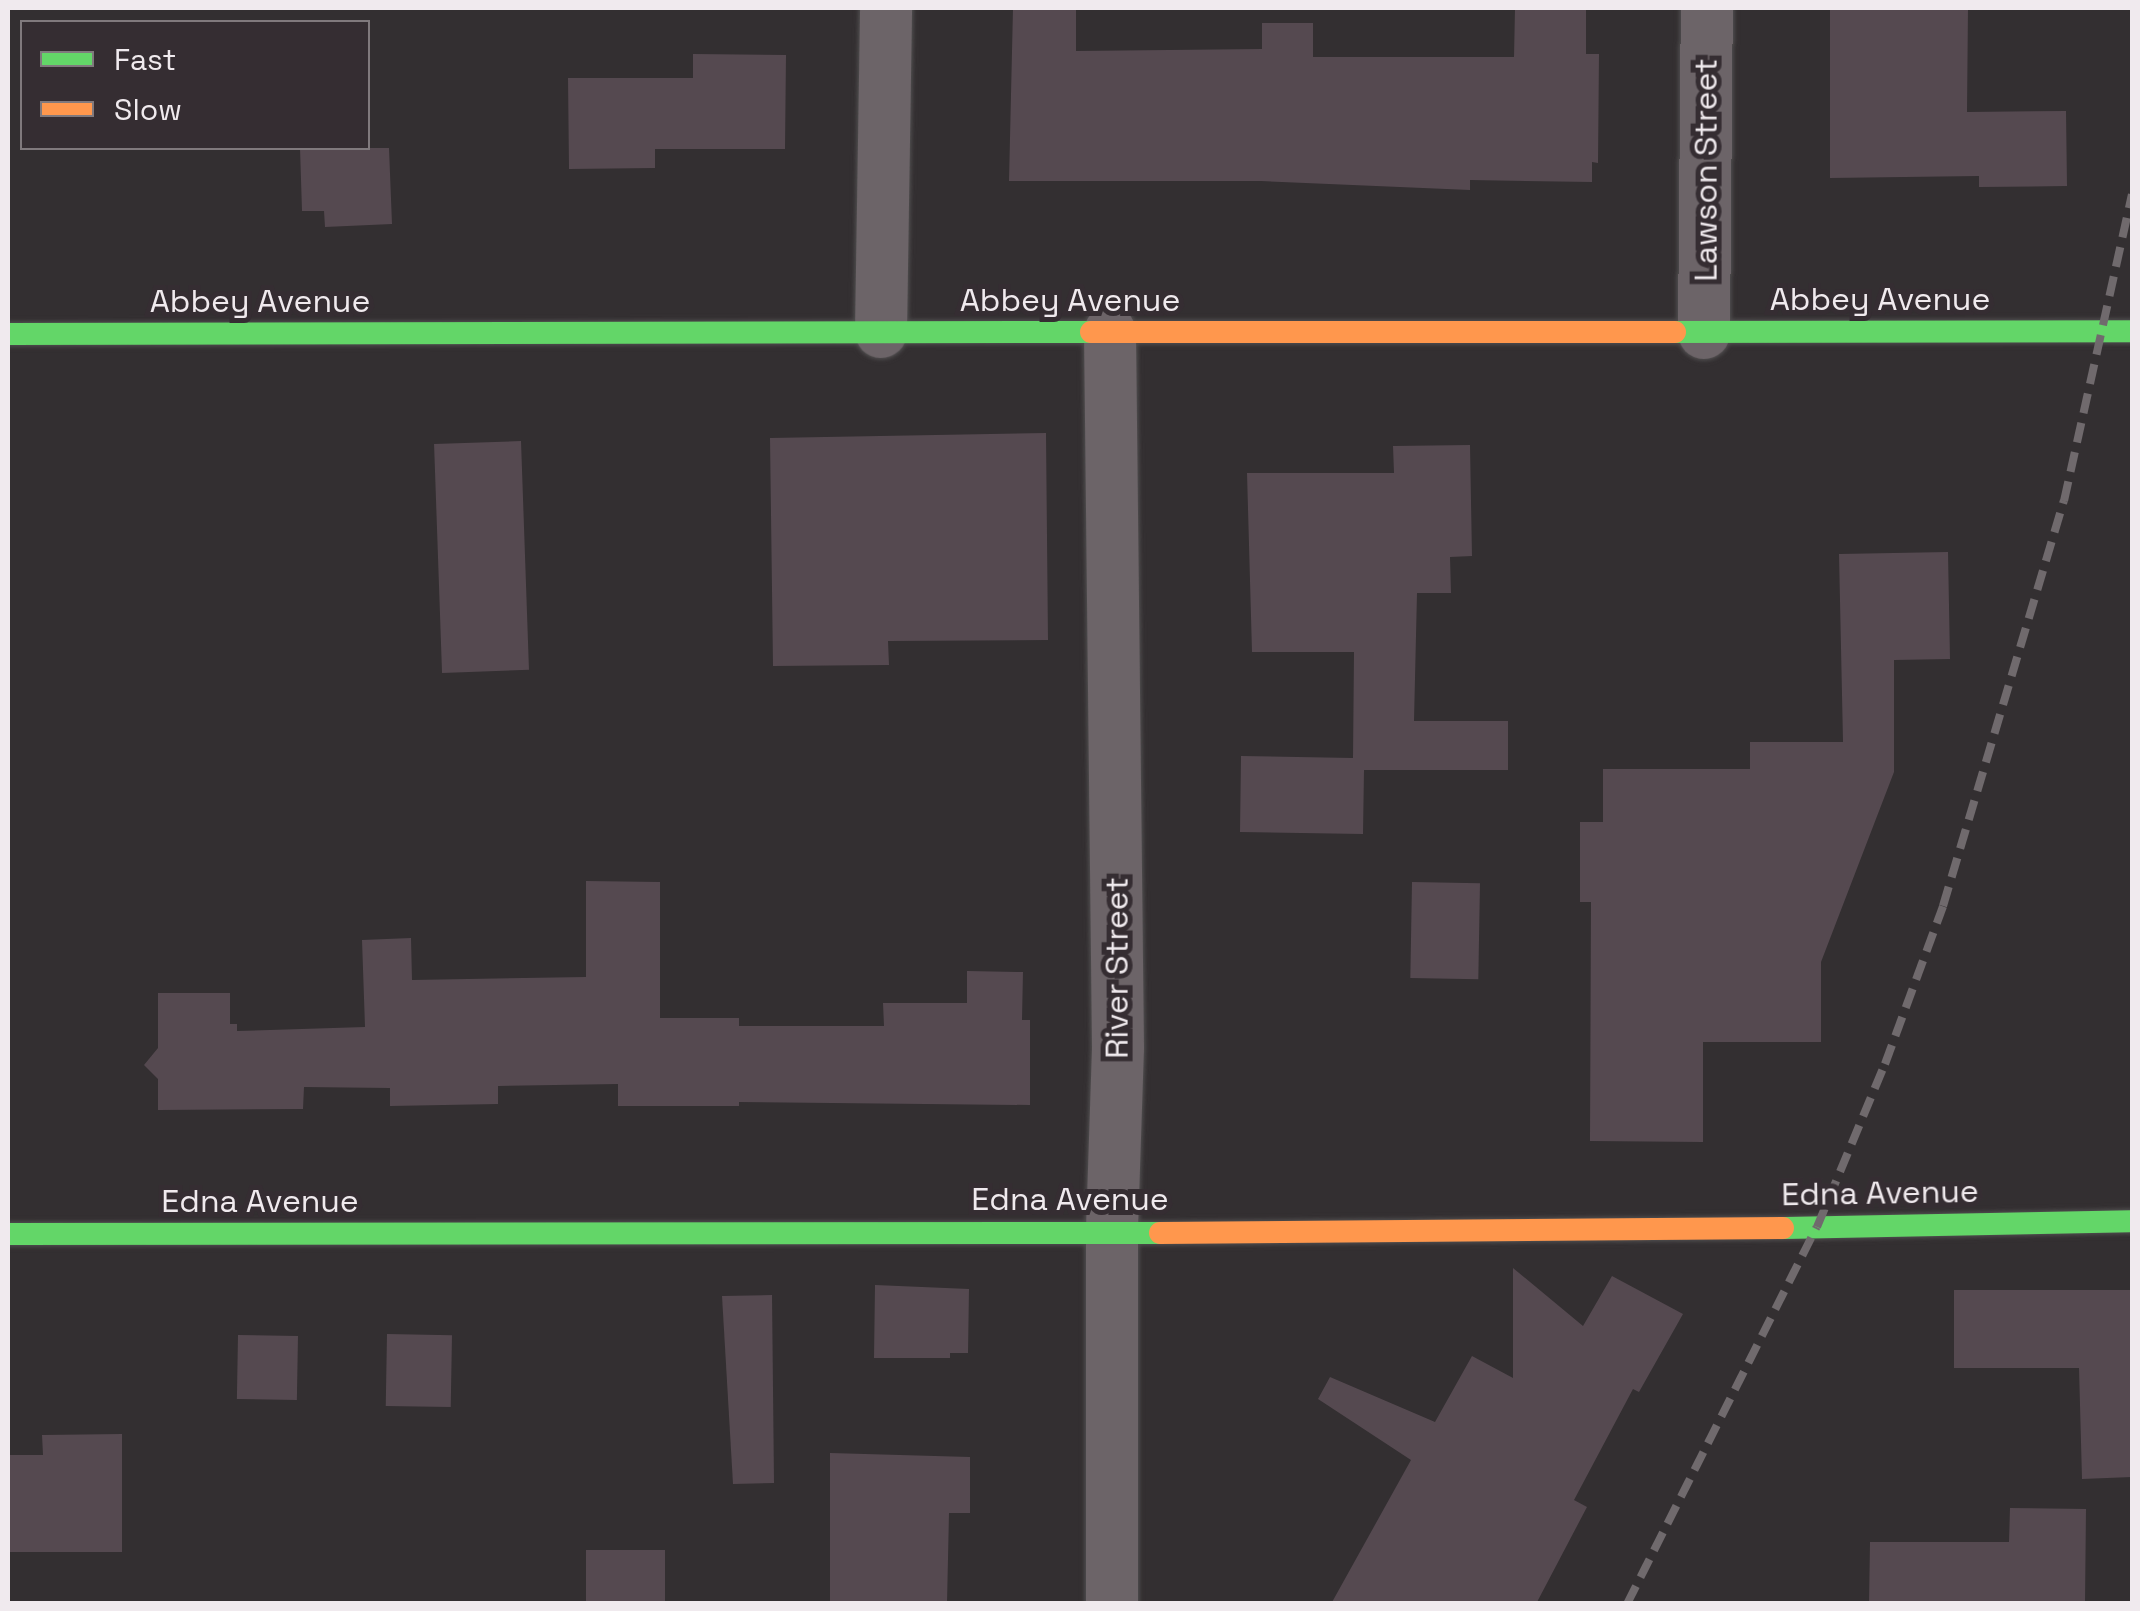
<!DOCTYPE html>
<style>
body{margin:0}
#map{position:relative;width:2140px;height:1611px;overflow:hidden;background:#332f31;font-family:"Space Grotesk",sans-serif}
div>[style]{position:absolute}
.building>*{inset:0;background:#554950;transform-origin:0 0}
.roads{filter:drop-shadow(0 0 2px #504e4f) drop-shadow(0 0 2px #504e4f)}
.street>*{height:52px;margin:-26px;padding:0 26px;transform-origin:26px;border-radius:26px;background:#6c6468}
.fast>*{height:22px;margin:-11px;padding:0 11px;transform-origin:11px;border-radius:11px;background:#63d668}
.slow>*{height:22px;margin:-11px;padding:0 11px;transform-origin:11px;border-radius:11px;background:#ff974d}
.rail>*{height:8px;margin-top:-4px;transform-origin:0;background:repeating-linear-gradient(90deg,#706a6d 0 20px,transparent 0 30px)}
span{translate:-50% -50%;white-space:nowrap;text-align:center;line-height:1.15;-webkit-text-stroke:10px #352d32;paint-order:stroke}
.street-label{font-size:32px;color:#f0eaee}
.frame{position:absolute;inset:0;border:10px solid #f0eaee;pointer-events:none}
.legend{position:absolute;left:20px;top:20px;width:350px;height:130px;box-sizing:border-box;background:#352d32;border:2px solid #80797d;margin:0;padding:12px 18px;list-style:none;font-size:30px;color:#f0eaee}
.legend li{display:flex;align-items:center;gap:20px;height:50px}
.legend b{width:50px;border:2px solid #80797d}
</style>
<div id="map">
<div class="building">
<i style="clip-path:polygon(1013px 8px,1076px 8px,1076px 51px,1262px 49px,1262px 23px,1313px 23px,1313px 57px,1514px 57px,1515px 8px,1586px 8px,1586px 54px,1599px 54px,1598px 163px,1592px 162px,1592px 182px,1470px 180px,1470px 190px,1261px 181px,1009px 181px)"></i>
<i style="clip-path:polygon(1830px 8px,1968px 8px,1967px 112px,2066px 111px,2067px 186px,1979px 187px,1979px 176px,1830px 178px)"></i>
<i style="clip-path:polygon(693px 54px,786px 55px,785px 149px,655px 149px,655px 168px,569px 169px,568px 78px,693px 78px)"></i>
<i style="clip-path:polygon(300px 148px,389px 148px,392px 224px,325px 227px,324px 211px,302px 211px)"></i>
<i style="clip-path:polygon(1046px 433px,1048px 640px,888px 641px,889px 665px,773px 666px,770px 438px)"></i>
<i style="left:521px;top:441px;width:229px;height:87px;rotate:88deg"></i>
<i style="clip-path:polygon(1470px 445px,1472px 556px,1450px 557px,1451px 593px,1417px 593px,1414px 721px,1508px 721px,1508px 770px,1364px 770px,1363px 834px,1240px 832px,1241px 756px,1353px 758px,1354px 652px,1252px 652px,1247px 473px,1394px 473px,1393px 446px)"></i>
<i style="clip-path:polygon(1948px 552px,1950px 659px,1894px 660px,1894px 772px,1821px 962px,1821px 1042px,1703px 1042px,1703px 1142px,1590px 1141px,1591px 902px,1580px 902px,1580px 822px,1603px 822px,1603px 769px,1750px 769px,1750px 742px,1843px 742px,1839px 554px)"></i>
<i style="clip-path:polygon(586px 881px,660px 882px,660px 1018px,739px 1018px,739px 1026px,884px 1026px,883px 1003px,967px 1003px,967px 971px,1023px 972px,1022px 1020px,1030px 1020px,1030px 1105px,739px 1102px,739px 1106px,618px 1106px,618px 1084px,498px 1086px,498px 1104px,390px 1106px,390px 1088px,304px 1087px,303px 1109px,158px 1110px,158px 1079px,144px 1065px,158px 1048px,158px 993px,230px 993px,230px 1024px,237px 1024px,237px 1031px,365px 1027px,362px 940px,411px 938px,412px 980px,586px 977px)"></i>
<i style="left:1412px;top:882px;width:68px;height:96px;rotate:1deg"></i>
<i style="clip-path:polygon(1513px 1268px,1583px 1326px,1612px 1276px,1683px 1314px,1639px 1392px,1633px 1389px,1574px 1500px,1587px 1507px,1536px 1604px,1331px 1604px,1411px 1460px,1318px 1399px,1330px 1377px,1435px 1422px,1472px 1356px,1513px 1378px)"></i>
<i style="clip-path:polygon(875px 1285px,969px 1289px,968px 1353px,950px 1353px,950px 1358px,874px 1358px)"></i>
<i style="clip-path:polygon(1954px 1290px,2130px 1290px,2132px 1477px,2082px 1479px,2079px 1368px,1954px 1368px)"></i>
<i style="clip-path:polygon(772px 1295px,774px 1483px,733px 1484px,722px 1296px)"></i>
<i style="left:387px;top:1334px;width:65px;height:72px;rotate:1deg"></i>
<i style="left:238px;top:1335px;width:60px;height:64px;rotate:1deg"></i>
<i style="clip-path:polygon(122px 1434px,122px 1552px,8px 1552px,8px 1455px,43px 1455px,42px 1435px)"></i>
<i style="clip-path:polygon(830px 1453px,970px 1457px,970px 1513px,949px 1513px,947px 1604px,830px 1604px)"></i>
<i style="clip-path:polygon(2010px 1508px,2086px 1509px,2085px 1604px,1869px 1604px,1870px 1542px,2009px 1542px)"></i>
<i style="left:665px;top:1550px;width:54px;height:79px;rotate:90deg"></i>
</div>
<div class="roads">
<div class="street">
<i style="left:881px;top:332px;width:324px;rotate:-89.1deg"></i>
<i style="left:1110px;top:332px;width:716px;rotate:89.36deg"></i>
<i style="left:1118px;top:1048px;width:184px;rotate:91.9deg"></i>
<i style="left:1112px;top:1232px;width:372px;rotate:90deg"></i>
<i style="left:1704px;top:333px;width:325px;rotate:-89.5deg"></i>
</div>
<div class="fast">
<i style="left:1675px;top:332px;width:457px;rotate:-0.1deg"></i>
<i style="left:8px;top:334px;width:1083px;rotate:-0.11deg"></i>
<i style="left:1783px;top:1228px;width:349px;rotate:-1.1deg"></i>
<i style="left:8px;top:1234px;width:1152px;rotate:-0.05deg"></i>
</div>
<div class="slow">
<i style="left:1091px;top:332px;width:584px"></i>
<i style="left:1160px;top:1233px;width:623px;rotate:-0.46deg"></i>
</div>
</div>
<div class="rail">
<i style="left:1627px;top:1604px;width:422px;rotate:-63.3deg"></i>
<i style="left:1817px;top:1227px;width:177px;rotate:-67.4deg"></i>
<i style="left:1885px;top:1064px;width:168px;rotate:-69.8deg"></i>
<i style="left:1943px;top:906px;width:423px;rotate:-73.4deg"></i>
<i style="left:2064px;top:501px;width:314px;rotate:-77.5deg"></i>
</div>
<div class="street-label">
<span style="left:1706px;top:170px;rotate:-90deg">Lawson Street</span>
<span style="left:1880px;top:299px">Abbey Avenue</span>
<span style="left:1070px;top:300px">Abbey Avenue</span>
<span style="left:260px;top:301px">Abbey Avenue</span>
<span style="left:1117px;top:968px;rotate:-90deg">River Street</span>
<span style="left:1880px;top:1193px;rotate:-1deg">Edna Avenue</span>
<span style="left:1070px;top:1199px">Edna Avenue</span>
<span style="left:260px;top:1201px">Edna Avenue</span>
</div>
<div class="frame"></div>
<ul class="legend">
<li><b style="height:12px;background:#63d668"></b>Fast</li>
<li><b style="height:12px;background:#ff974d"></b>Slow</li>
</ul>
</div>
